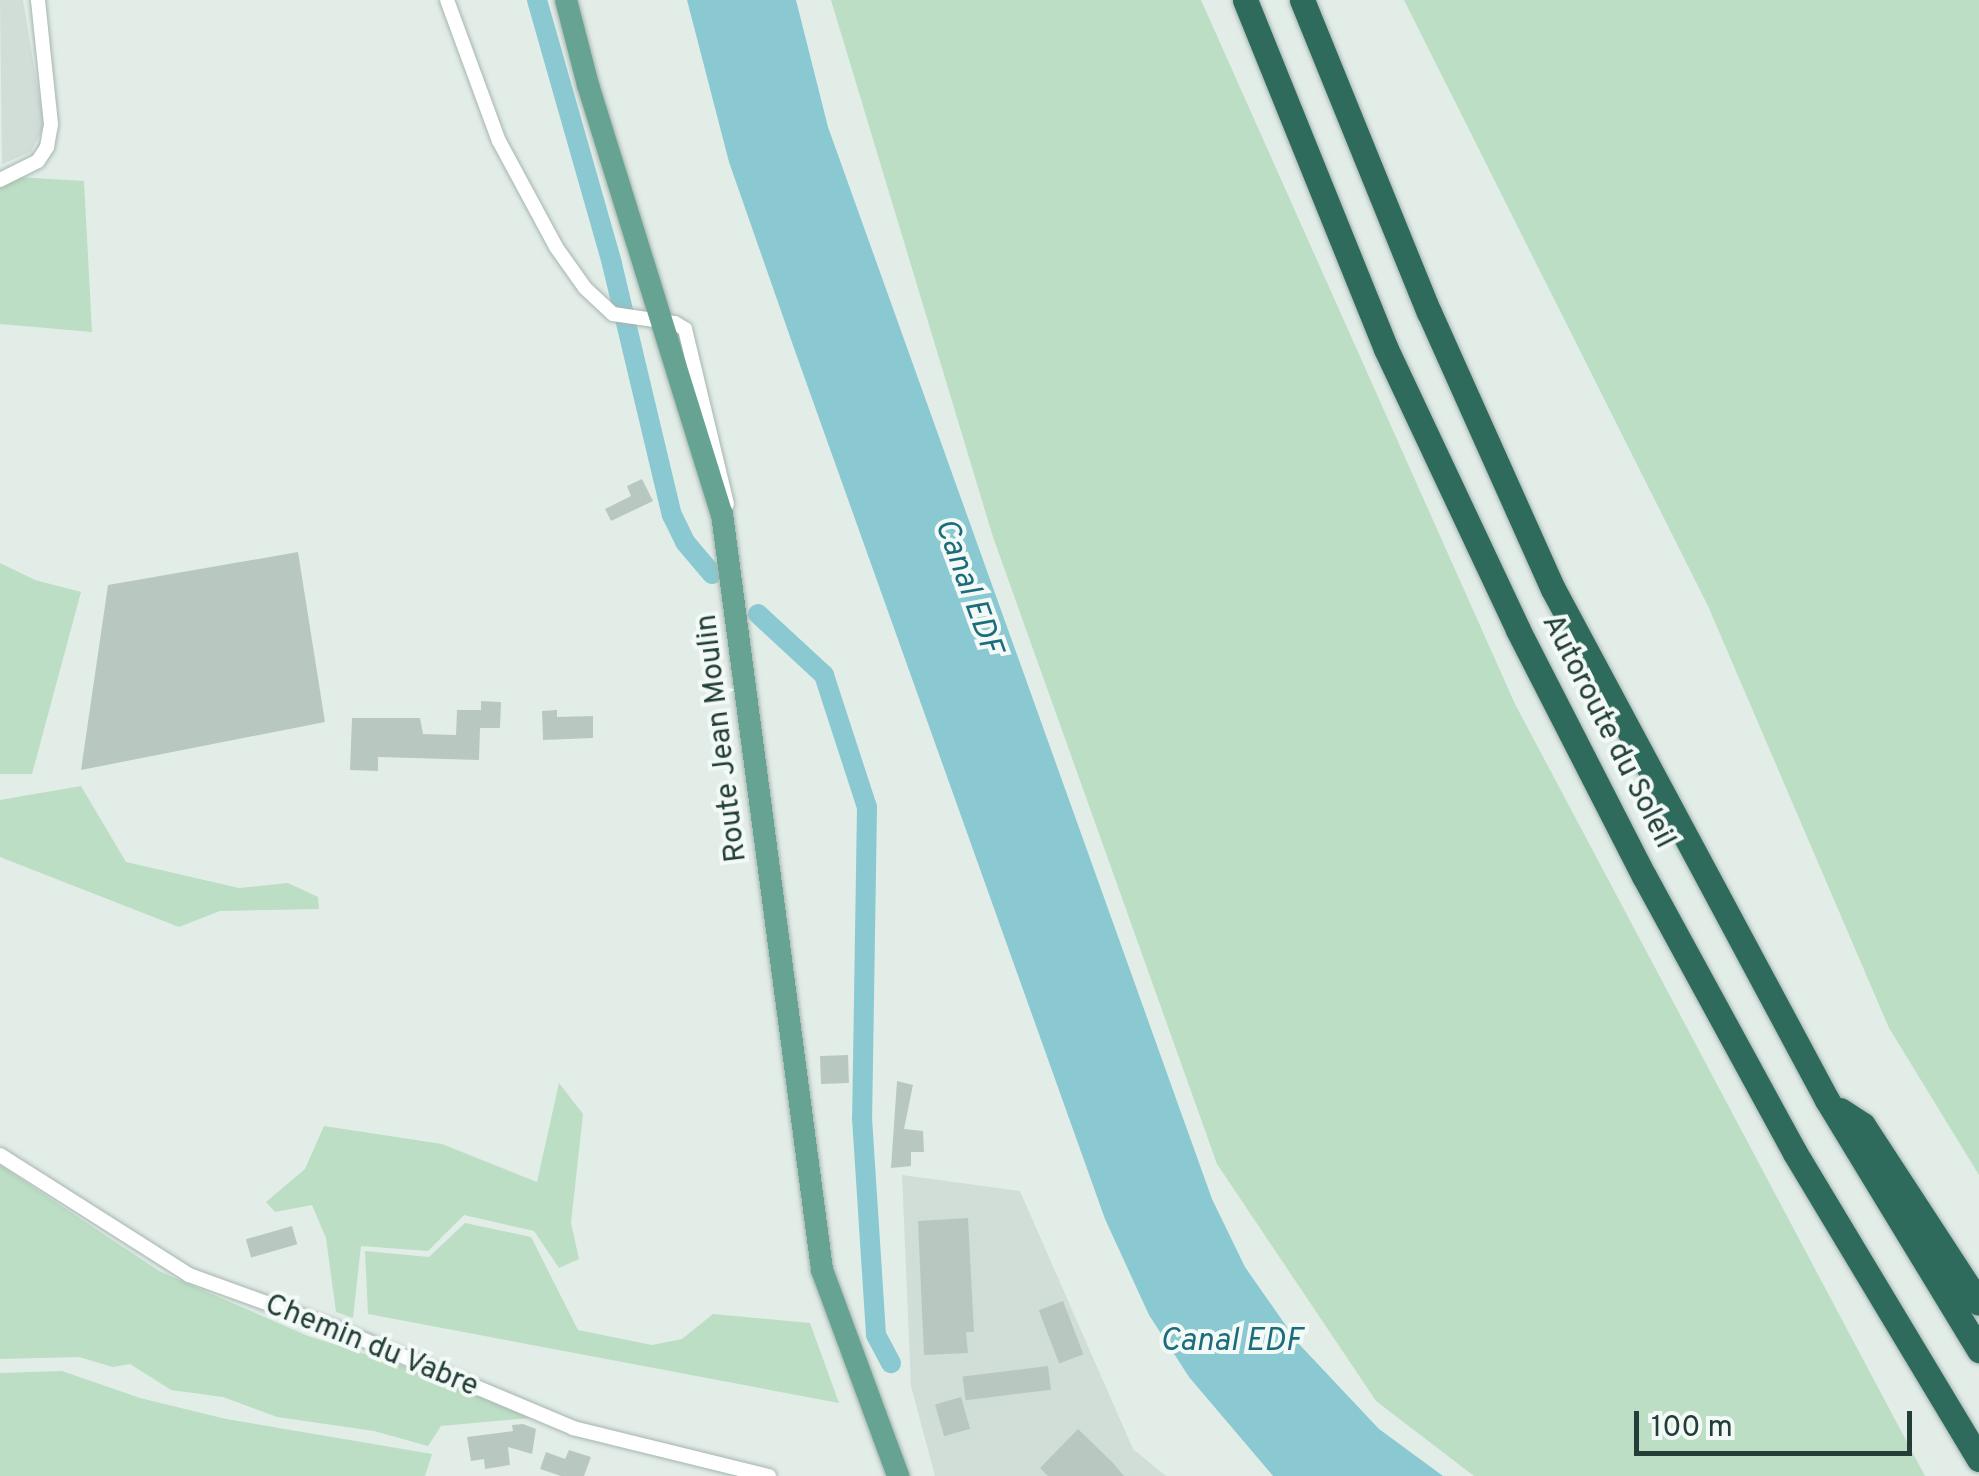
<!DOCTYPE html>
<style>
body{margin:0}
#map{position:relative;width:1979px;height:1476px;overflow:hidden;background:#e3ede8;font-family:Overpass,sans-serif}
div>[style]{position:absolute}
.built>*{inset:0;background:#d1ddd7}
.green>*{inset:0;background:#bbdec4}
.water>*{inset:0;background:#8ac9d2}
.canal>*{height:20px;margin:-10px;padding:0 10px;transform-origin:10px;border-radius:10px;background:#8ac9d2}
.building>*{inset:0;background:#b8c8c1;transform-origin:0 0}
.roads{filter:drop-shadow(0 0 2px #a5b5af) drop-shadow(0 0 2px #a5b5af)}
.street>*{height:14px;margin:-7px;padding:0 7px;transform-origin:7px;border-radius:7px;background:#fff}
.primary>*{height:22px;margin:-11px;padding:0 11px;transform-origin:11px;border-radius:11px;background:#67a392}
.highway>*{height:25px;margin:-12.5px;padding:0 12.5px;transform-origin:12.5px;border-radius:12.5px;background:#2e6b5d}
span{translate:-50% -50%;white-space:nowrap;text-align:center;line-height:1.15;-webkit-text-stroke:8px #f3f9f6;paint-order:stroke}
.street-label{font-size:30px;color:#223e36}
.water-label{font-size:32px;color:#1b6d7b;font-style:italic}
.scale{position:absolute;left:1634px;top:1411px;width:278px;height:45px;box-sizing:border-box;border:5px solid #223e36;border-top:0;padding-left:12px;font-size:30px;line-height:35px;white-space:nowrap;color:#223e36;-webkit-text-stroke:8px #f3f9f6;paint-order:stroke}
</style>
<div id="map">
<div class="built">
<i style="clip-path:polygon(0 0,23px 0,44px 126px,31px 152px,2px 164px)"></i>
<i style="clip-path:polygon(902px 1175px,1020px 1191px,1133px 1449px,1166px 1476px,935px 1476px,911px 1386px)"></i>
</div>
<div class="green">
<i style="clip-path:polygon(831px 0,1201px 0,1515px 704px,1925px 1476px,1474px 1476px,1376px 1401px,1217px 1164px,993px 537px)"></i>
<i style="clip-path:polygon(1404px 0,1979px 0,1979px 1175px,1889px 1028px,1708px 606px)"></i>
<i style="clip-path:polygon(0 176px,84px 181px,92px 332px,0 324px)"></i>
<i style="clip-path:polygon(0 563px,35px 580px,81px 592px,32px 774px,0 774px)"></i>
<i style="clip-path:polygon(81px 786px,126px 862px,239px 888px,288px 883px,318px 897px,319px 909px,220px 911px,179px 927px,0 857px,0 800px)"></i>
<i style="clip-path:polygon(559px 1083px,583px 1114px,571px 1223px,579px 1259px,559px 1268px,534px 1231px,464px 1215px,428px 1251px,361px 1246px,353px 1318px,336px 1312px,326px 1238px,312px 1205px,275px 1212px,266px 1202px,305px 1169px,324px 1126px,442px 1144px,537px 1182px)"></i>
<i style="clip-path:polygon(0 1165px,159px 1271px,308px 1336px,403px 1366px,530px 1418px,441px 1426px,428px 1446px,374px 1431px,277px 1417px,223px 1397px,171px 1390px,130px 1364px,113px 1367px,79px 1357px,0 1359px)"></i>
<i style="clip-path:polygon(465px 1223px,531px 1237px,578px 1330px,652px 1345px,682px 1339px,713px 1314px,810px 1323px,839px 1403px,368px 1314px,365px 1251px,429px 1257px)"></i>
<i style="clip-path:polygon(62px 1371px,140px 1398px,226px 1419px,432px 1454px,425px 1476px,0 1476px,0 1373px)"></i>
</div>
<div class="water">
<i style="clip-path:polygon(687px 0,796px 0,828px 127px,1212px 1199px,1245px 1267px,1298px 1343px,1379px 1429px,1443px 1476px,1273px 1476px,1189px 1377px,1149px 1315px,1105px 1219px,795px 351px,729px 162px)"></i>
</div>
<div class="canal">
<i style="left:537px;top:0;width:274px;rotate:74.1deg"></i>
<i style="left:612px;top:264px;width:258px;rotate:76.6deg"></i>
<i style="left:672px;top:515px;width:30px;rotate:64deg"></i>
<i style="left:685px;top:542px;width:42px;rotate:49.8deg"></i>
<i style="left:758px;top:614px;width:90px;rotate:42.7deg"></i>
<i style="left:824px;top:675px;width:139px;rotate:72deg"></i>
<i style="left:867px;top:807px;width:311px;rotate:90.9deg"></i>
<i style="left:862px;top:1118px;width:217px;rotate:86.3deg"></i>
<i style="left:876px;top:1335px;width:32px;rotate:62deg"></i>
</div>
<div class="building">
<i style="clip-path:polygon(642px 479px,653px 501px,611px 521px,605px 509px,631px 496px,627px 486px)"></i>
<i style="clip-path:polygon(298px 552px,325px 722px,81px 770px,108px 585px)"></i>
<i style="clip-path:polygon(481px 701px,501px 702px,500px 728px,480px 728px,479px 760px,378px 757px,378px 771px,350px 770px,352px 718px,420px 718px,423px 734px,456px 735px,457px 710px,481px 710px)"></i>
<i style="clip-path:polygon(557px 710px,557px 717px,593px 716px,593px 738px,543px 740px,542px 711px)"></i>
<i style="left:848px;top:1055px;width:28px;height:28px;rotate:88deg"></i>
<i style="clip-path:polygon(897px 1081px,913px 1085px,904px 1129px,923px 1131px,924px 1152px,911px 1152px,911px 1166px,891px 1168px)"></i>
<i style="clip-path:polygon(968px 1218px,974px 1332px,966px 1332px,968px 1353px,924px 1355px,918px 1221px)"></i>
<i style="left:292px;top:1226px;width:19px;height:48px;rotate:74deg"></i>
<i style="left:1063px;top:1301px;width:57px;height:26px;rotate:69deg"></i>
<i style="left:1048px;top:1366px;width:24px;height:86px;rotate:83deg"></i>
<i style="left:961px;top:1397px;width:33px;height:27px;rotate:74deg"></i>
<i style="clip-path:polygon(523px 1424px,536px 1429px,532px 1454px,508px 1447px,510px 1465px,485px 1469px,484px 1459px,471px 1461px,467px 1437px,513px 1431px,512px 1425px)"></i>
<i style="clip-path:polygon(1078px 1429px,1113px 1463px,1124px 1476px,1048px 1476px,1040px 1468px)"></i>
<i style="clip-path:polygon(569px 1450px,591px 1457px,584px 1476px,561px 1476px,540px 1469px,546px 1452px,565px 1459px)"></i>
</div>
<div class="roads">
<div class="street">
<i style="left:447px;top:0;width:150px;rotate:69.8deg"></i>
<i style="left:499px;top:141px;width:120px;rotate:61.7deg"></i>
<i style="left:556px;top:247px;width:50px;rotate:54.7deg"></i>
<i style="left:585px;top:288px;width:38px;rotate:43deg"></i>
<i style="left:613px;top:314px;width:63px;rotate:8.3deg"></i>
<i style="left:675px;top:323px;width:12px;rotate:31deg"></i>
<i style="left:685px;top:329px;width:180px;rotate:76.5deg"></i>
<i style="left:0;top:180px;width:42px;rotate:-26.6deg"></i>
<i style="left:38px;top:161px;width:17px;rotate:-57deg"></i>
<i style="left:47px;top:147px;width:23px;rotate:-80deg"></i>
<i style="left:51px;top:124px;width:125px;rotate:-96deg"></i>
<i style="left:0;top:1155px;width:224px;rotate:32.4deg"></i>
<i style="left:189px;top:1275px;width:158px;rotate:19.9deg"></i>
<i style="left:338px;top:1329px;width:255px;rotate:22.8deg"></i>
<i style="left:573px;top:1428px;width:202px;rotate:13.8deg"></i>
</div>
<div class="primary">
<i style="left:566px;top:0;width:88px;rotate:75.5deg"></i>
<i style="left:588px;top:85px;width:449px;rotate:72.7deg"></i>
<i style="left:722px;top:514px;width:763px;rotate:82.46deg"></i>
<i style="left:822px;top:1270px;width:220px;rotate:69.7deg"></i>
</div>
<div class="highway">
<i style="left:1245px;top:0;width:376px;rotate:68deg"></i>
<i style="left:1386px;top:349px;width:310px;rotate:64.8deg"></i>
<i style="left:1518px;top:630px;width:276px;rotate:62.9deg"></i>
<i style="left:1644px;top:876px;width:315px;rotate:61.4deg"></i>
<i style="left:1795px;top:1153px;width:357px;rotate:59deg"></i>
<i style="left:1302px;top:0;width:337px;rotate:67.9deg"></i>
<i style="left:1429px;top:312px;width:303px;rotate:65.9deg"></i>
<i style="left:1553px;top:589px;width:580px;rotate:61.8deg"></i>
<i style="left:1827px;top:1100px;width:293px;rotate:58.7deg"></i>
<i style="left:1840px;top:1110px;width:27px;rotate:33deg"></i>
<i style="left:1863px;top:1125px;width:212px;rotate:56.9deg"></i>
</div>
</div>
<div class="street-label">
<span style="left:1607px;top:732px;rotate:63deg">Autoroute du Soleil</span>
<span style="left:723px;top:738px;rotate:-97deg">Route Jean Moulin</span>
<span style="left:371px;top:1347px;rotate:22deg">Chemin du Vabre</span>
</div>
<div class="water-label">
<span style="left:967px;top:587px;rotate:70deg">Canal EDF</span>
<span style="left:1231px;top:1342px">Canal EDF</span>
</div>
<div class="scale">100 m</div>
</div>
